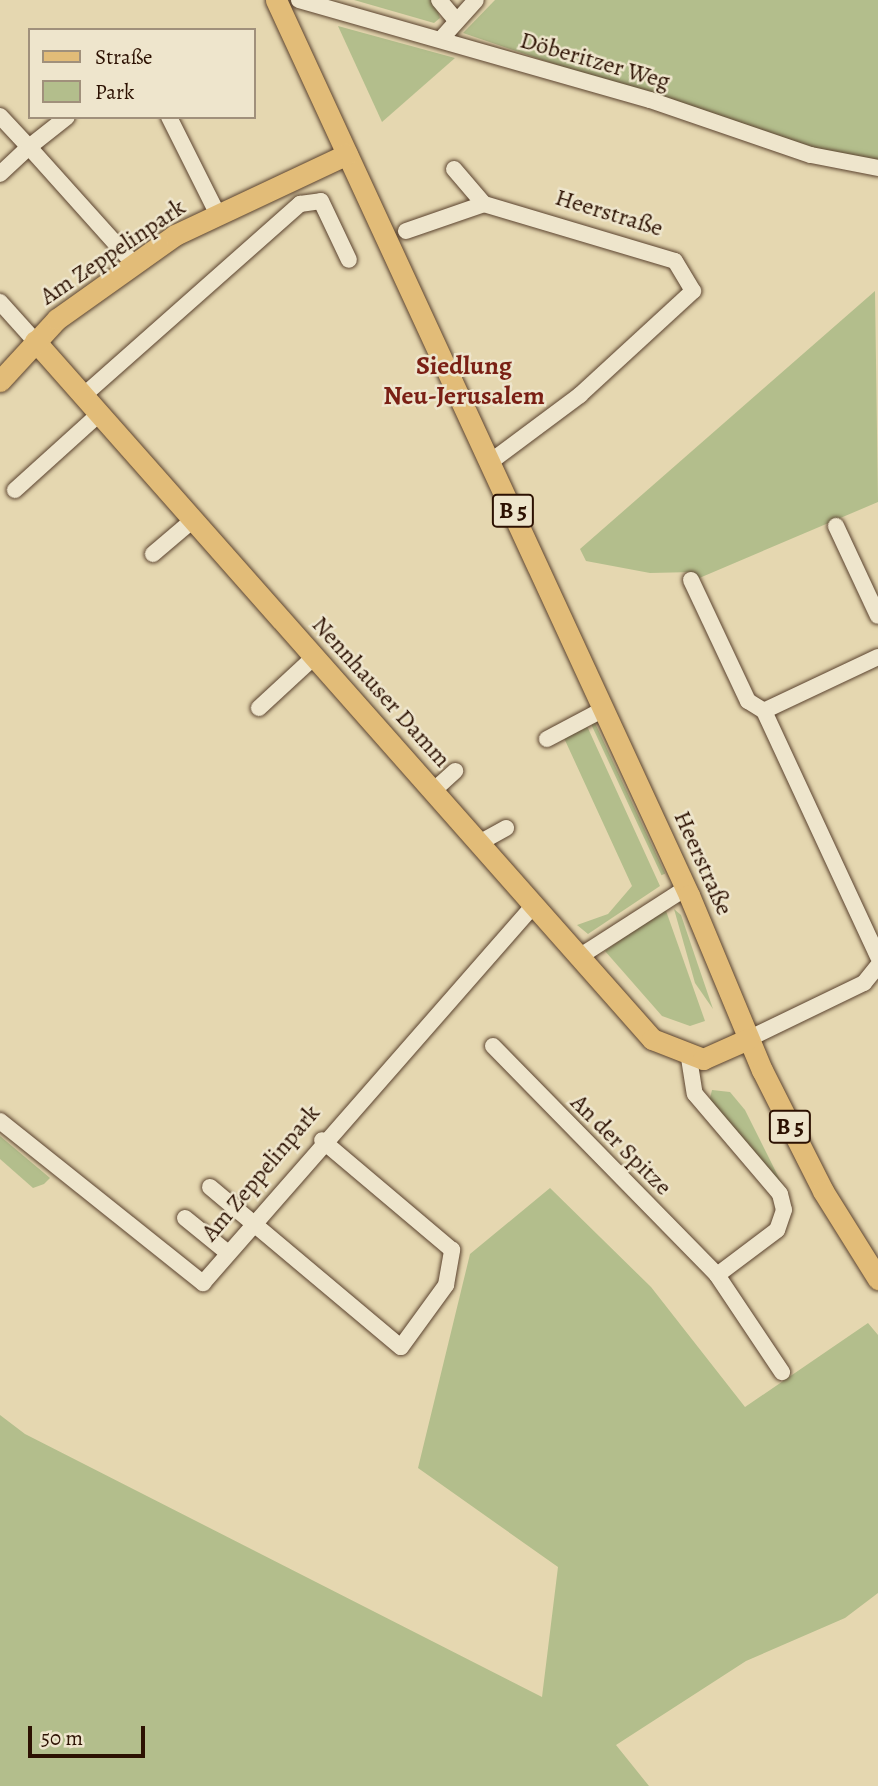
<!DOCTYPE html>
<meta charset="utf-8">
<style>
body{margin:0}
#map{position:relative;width:878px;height:1786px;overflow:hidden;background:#e5d7b0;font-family:Alegreya,serif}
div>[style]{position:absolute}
.green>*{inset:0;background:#b3be8c;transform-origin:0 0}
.roads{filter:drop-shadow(0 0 2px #5a422e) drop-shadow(0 0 2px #5a422e)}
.minor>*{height:16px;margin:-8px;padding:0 8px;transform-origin:8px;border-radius:8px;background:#eee5cc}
.major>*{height:21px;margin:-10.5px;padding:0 10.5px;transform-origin:10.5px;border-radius:10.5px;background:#e2bc78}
span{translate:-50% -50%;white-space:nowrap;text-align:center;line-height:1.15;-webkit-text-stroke:5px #eee5cc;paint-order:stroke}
.shield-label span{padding:2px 5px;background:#eee5cc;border:2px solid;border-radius:5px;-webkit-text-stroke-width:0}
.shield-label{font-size:23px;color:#2c1102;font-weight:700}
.street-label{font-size:24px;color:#2c1102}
.neighbourhood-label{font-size:26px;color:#7a1f14;font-weight:700}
.legend{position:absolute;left:28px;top:28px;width:228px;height:91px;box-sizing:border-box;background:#eee5cc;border:2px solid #a0907b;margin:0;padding:9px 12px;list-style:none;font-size:21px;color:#2c1102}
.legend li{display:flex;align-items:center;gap:14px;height:35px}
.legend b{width:35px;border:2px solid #a0907b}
.scale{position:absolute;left:28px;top:1726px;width:117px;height:32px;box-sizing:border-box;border:4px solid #2c1102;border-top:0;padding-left:9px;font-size:21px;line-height:24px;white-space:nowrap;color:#2c1102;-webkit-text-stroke:5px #eee5cc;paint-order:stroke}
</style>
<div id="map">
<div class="green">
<i style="clip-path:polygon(354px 0,434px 0,440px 18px,434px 23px)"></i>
<i style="clip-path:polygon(495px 0,878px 0,878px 163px,812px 152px,463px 33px)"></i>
<i style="clip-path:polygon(338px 26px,455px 58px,382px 122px)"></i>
<i style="clip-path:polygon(875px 291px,878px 502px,697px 579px,694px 572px,650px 573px,586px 561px,580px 549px)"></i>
<i style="left:595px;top:723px;width:166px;height:4px;rotate:65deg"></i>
<i style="clip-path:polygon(587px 726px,660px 886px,588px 934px,577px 925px,608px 914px,632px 886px,564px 738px)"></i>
<i style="clip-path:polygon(665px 908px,705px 1021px,690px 1026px,662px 1016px,605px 951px)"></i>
<i style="clip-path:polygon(674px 909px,681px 915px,713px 1009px,695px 983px)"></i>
<i style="clip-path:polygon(712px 1090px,730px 1092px,745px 1110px,783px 1186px,709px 1102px)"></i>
<i style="clip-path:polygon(0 1136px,50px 1178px,44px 1184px,33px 1188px,0 1159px)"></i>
<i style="clip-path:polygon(550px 1188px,651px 1287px,745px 1407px,868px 1323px,878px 1335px,878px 1593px,845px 1618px,746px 1661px,616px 1745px,649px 1786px,0 1786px,0 1415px,25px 1434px,542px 1697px,558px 1567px,418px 1468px,470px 1254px)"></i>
</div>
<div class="roads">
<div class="minor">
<i style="left:299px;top:0;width:365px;rotate:15.9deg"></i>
<i style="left:650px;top:100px;width:170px;rotate:18.9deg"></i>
<i style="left:811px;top:155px;width:68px;rotate:11deg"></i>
<i style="left:439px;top:0;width:26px;rotate:50deg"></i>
<i style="left:441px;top:39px;width:52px;rotate:-48.1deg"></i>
<i style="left:0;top:116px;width:42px;rotate:46.9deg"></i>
<i style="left:29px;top:147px;width:48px;rotate:-38.3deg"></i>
<i style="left:169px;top:117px;width:110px;rotate:63.4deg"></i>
<i style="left:454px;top:169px;width:46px;rotate:49.4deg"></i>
<i style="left:484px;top:204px;width:199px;rotate:16.6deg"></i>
<i style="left:675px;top:261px;width:35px;rotate:59deg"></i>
<i style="left:693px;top:291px;width:154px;rotate:137.4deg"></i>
<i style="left:580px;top:395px;width:112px;rotate:143.3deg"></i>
<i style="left:0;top:174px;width:40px;rotate:-43deg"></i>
<i style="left:29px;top:147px;width:159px;rotate:48.1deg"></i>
<i style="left:406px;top:231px;width:83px;rotate:-19.1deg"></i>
<i style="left:0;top:302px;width:52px;rotate:48.1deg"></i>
<i style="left:83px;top:396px;width:290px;rotate:-41.5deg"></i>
<i style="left:300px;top:204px;width:21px;rotate:-8deg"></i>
<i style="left:321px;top:201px;width:65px;rotate:64.6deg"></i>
<i style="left:15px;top:490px;width:113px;rotate:-42.1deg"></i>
<i style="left:836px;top:526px;width:99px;rotate:65deg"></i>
<i style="left:153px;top:554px;width:52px;rotate:-40.4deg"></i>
<i style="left:691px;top:580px;width:134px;rotate:64.8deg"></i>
<i style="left:748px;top:701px;width:19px;rotate:32deg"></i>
<i style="left:878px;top:657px;width:126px;rotate:154.7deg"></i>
<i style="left:764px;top:711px;width:271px;rotate:65.1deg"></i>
<i style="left:259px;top:708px;width:75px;rotate:-42.8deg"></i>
<i style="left:547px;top:739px;width:64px;rotate:-27.8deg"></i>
<i style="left:433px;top:791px;width:30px;rotate:-42deg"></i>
<i style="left:479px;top:843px;width:31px;rotate:-29deg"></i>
<i style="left:579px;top:957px;width:127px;rotate:-32.8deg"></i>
<i style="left:748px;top:1039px;width:129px;rotate:-25.8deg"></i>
<i style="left:864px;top:983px;width:22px;rotate:-51deg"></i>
<i style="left:493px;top:1046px;width:320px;rotate:45.6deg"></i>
<i style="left:717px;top:1275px;width:117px;rotate:56.2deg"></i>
<i style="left:689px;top:1058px;width:36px;rotate:81deg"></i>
<i style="left:695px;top:1094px;width:131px;rotate:49.6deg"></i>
<i style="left:780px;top:1194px;width:16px;rotate:76deg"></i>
<i style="left:784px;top:1210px;width:21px;rotate:109deg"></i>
<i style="left:777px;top:1230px;width:75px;rotate:143.1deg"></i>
<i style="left:0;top:1121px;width:260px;rotate:38.6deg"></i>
<i style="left:203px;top:1283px;width:502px;rotate:-48.79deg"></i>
<i style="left:210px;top:1187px;width:249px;rotate:40deg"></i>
<i style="left:401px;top:1347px;width:77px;rotate:-54deg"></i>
<i style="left:446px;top:1285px;width:36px;rotate:-80deg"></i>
<i style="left:452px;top:1250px;width:170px;rotate:-139.8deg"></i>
<i style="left:185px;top:1218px;width:55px;rotate:39.1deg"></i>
</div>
<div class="major">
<i style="left:276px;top:0;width:986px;rotate:65.23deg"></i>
<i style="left:689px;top:895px;width:190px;rotate:67.4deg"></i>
<i style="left:762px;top:1070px;width:136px;rotate:63.2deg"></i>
<i style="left:823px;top:1191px;width:104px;rotate:58deg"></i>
<i style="left:35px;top:341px;width:932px;rotate:48.52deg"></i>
<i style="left:652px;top:1039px;width:55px;rotate:21.4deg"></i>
<i style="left:703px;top:1059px;width:49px;rotate:-24deg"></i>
<i style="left:0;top:381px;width:84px;rotate:-47.4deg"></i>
<i style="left:57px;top:319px;width:145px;rotate:-35.4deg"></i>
<i style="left:175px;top:235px;width:190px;rotate:-25.2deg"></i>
</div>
</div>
<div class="shield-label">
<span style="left:513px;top:511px">B 5</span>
<span style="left:790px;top:1127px">B 5</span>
</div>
<div class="street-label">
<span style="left:595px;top:61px;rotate:16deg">Döberitzer Weg</span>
<span style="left:609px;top:213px;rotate:17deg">Heerstraße</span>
<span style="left:113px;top:252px;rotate:-34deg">Am Zeppelinpark</span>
<span style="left:381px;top:692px;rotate:48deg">Nennhauser Damm</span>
<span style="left:703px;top:863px;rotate:66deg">Heerstraße</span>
<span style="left:621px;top:1145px;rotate:45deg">An der Spitze</span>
<span style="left:261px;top:1173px;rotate:-50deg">Am Zeppelinpark</span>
</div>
<div class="neighbourhood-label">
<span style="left:464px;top:381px">Siedlung<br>Neu-Jerusalem</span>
</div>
<ul class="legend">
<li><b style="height:9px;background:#e2bc78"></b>Straße</li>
<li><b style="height:19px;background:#b3be8c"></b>Park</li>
</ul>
<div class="scale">50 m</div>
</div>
